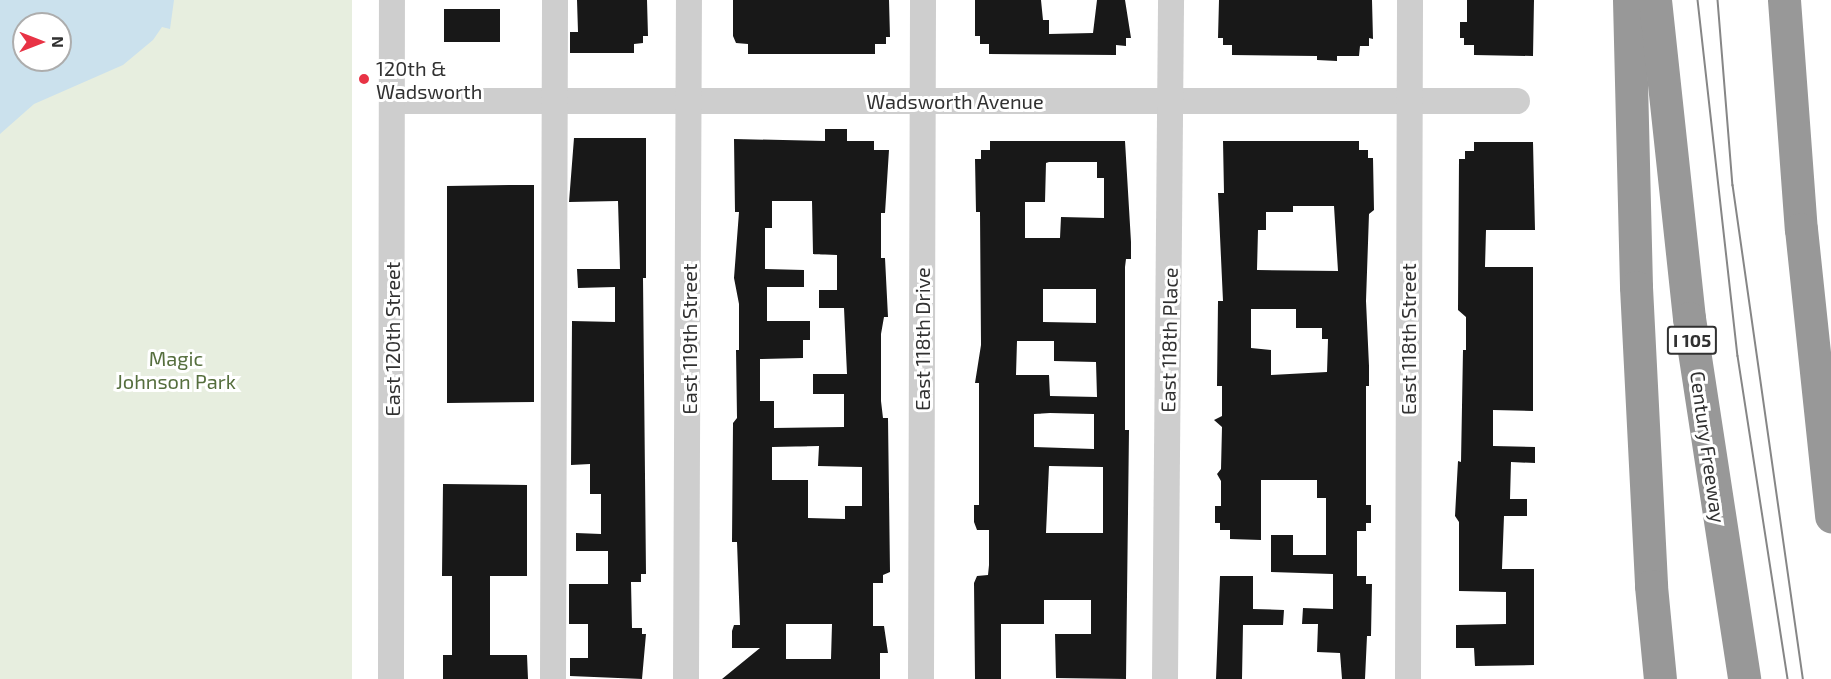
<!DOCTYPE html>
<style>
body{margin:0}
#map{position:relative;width:1831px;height:679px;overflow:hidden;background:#fff;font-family:"Exo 2",sans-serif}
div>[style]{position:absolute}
.green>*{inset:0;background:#e7eedf}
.water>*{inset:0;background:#cbe1ed}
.building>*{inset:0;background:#181818;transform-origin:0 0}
.minor>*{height:26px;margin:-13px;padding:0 13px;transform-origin:13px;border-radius:13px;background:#cecece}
.highway>*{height:33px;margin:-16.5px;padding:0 16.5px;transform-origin:16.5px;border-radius:16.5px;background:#989898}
.tram>*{height:1.5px;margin:-0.75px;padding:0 0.75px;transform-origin:0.75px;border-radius:0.75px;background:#868686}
.dots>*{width:16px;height:16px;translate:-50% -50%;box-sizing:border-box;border:3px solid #fff;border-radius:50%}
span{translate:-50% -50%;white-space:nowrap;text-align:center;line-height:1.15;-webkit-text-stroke:6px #fff;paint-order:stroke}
.shield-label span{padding:2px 4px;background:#fff;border:2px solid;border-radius:4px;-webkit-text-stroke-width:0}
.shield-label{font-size:18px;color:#313131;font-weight:700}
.poi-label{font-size:20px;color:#313131}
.left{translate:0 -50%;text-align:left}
.street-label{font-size:20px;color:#313131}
.park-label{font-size:20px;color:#556e3d}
.north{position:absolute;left:12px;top:12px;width:60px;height:60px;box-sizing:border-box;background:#fff;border:2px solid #adadad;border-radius:50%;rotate:90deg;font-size:16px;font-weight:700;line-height:24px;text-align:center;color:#313131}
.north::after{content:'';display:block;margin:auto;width:21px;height:27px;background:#e83345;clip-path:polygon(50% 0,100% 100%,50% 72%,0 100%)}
</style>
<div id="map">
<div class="green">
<i style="clip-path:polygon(evenodd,0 0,352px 0,352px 679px,0 679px,0 0,24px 24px,60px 24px,60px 60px,24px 60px,24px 24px)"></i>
</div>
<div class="water">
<i style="clip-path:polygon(evenodd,0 0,174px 0,170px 29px,162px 27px,153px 40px,123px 65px,34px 104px,0 134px,0 0,24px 24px,60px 24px,60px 60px,24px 60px,24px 24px)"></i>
</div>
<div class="building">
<i style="clip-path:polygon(577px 0,647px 0,648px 36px,643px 36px,643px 43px,634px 44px,634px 53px,570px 53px,570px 32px,578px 32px)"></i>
<i style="clip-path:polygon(733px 0,889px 0,890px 37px,886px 37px,886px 44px,875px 44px,875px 54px,748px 54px,748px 44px,736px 43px,733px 36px)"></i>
<i style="clip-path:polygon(975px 0,1041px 0,1043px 20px,1049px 20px,1049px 34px,1093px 33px,1097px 0,1125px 0,1131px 38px,1126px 38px,1126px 46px,1116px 45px,1116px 55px,989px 54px,989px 44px,980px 44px,980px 36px,975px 36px)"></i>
<i style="clip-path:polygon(1219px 0,1372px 0,1373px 39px,1369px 38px,1369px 46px,1360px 46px,1359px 56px,1337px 56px,1337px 61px,1317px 60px,1317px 56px,1232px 55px,1232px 45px,1223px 45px,1223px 38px,1218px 38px)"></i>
<i style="clip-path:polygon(1467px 0,1534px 0,1533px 56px,1474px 55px,1474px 45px,1464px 45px,1464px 38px,1460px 38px,1460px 22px,1467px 22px)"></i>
<i style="left:444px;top:9px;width:56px;height:33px"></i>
<i style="clip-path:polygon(evenodd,825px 129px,847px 129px,847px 141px,874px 141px,874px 150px,889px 150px,885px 213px,881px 213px,881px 258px,885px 258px,888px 317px,884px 317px,881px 334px,881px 401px,883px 418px,888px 418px,890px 572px,883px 575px,883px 583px,873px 583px,873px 626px,884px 626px,888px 653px,880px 653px,880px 679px,722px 679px,760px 648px,732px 648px,732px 631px,734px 625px,740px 625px,737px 542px,732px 542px,733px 423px,737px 418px,736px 350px,739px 350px,739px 304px,734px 278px,739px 212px,735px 212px,734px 139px,825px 141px,825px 129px,772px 201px,812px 201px,813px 254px,837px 255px,837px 290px,819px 290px,819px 308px,844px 308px,847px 374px,813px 374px,813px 394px,844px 394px,844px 427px,774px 428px,774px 401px,760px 401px,760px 359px,803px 358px,803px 340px,810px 340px,810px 321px,767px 321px,767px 287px,804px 287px,804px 270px,765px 269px,765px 228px,772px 228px,772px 201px,825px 129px,819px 446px,818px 466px,862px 467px,862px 506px,845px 506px,845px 519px,808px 518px,808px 480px,772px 480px,772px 447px,819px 446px,825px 129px,786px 624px,832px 624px,831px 659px,786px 659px,786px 624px)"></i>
<i style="clip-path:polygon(574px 138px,646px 138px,646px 278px,643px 278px,646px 574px,641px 574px,641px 582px,631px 582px,632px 628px,642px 628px,642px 634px,646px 634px,642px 679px,570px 676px,570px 658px,588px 658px,588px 624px,569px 624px,569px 584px,608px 584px,608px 551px,576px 551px,576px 533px,601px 534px,601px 494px,590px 494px,590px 464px,571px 465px,572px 321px,615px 322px,615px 287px,578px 288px,577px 269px,620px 269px,618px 201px,569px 202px)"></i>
<i style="clip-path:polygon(evenodd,990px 141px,1125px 141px,1131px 242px,1131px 259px,1126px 259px,1125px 267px,1125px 430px,1129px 430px,1126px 679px,1056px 678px,1055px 634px,1091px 634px,1091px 600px,1044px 600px,1044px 624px,1001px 624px,1001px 679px,975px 679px,974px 583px,977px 576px,988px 575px,989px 565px,989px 530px,977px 530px,974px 522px,974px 505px,979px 505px,979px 383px,975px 383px,981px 345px,980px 212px,976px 212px,975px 159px,981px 159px,981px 150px,990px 150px,990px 141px,1049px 162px,1097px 162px,1097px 178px,1104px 178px,1104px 218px,1061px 217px,1060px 238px,1025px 238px,1025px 202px,1045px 202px,1046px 163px,1049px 162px,990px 141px,1043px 289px,1096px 289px,1096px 323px,1043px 322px,1043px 289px,990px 141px,1017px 341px,1054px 341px,1054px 361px,1096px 362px,1097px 397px,1050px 396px,1049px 375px,1016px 375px,1017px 341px,990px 141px,1050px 413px,1094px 414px,1094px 449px,1034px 447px,1034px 414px,1050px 413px,990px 141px,1049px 466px,1103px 467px,1103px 533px,1046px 533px,1049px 466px)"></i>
<i style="clip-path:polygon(evenodd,1223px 141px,1359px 141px,1359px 150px,1368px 150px,1368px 158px,1373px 158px,1374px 210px,1369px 214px,1366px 301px,1369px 366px,1369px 386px,1366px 386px,1366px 505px,1371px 505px,1371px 523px,1366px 523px,1366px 531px,1357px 531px,1357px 576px,1366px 576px,1366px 584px,1372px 584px,1371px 636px,1367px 636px,1365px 679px,1342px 679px,1340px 653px,1317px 652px,1318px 624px,1302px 624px,1303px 608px,1333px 609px,1333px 574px,1271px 572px,1271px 535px,1293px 535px,1293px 555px,1326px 555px,1326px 498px,1317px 498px,1317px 480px,1261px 480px,1261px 540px,1230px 539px,1230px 530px,1220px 530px,1220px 523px,1215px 523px,1215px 506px,1221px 506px,1221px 481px,1217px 474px,1221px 469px,1222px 427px,1214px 420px,1222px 416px,1222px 386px,1217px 386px,1218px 301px,1223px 301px,1218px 193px,1224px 193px,1223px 141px,1293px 206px,1334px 206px,1338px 271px,1257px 270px,1258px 230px,1266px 230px,1266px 212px,1293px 212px,1293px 206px,1223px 141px,1251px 309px,1296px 309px,1296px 328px,1322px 328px,1322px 339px,1328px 339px,1327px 372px,1271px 375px,1271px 350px,1251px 348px,1251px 309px)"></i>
<i style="clip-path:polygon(1474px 142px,1533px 142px,1535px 230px,1486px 230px,1485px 267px,1533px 267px,1533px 411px,1493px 410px,1493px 446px,1535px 447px,1535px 463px,1511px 462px,1510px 499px,1527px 499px,1527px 516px,1504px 516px,1502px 569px,1534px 569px,1534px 665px,1475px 666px,1474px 648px,1456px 648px,1456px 625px,1506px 624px,1506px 592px,1459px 591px,1459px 522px,1455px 516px,1458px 461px,1461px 462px,1463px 350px,1466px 350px,1466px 317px,1458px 310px,1459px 159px,1465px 159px,1465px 151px,1474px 151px)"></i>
<i style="clip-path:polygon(509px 185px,534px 185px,534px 402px,447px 403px,447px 186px)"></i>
<i style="clip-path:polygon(443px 484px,527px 485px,527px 576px,490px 576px,490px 655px,527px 655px,528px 679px,443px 679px,443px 655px,452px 655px,452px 576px,442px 576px)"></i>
<i style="clip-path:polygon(1220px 576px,1253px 576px,1253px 609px,1284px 610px,1283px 625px,1243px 625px,1242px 679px,1216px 679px)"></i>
</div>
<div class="minor">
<i style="left:393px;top:101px;width:1124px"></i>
<i style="left:391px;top:679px;width:679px;rotate:-89.92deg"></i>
<i style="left:553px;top:679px;width:679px;rotate:-89.83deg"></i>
<i style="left:686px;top:679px;width:679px;rotate:-89.75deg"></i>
<i style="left:921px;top:679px;width:679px;rotate:-89.83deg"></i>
<i style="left:1165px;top:679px;width:679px;rotate:-89.49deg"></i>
<i style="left:1408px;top:679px;width:679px;rotate:-89.83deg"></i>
</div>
<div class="highway">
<i style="left:1629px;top:0;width:287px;rotate:88.6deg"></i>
<i style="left:1636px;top:287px;width:299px;rotate:87.1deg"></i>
<i style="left:1651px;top:586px;width:93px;rotate:84.5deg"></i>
<i style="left:1655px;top:0;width:320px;rotate:83.9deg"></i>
<i style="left:1689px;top:318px;width:365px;rotate:81.3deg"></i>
<i style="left:1784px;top:0;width:230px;rotate:85.8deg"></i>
<i style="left:1801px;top:229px;width:289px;rotate:84deg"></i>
</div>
<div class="tram">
<i style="left:1698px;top:0;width:358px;rotate:83.6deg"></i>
<i style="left:1738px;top:356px;width:327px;rotate:81.2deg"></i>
<i style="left:1718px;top:0;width:186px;rotate:85.4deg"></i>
<i style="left:1733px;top:185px;width:499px;rotate:81.9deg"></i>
</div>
<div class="dots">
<i style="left:364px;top:79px;background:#e83345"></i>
</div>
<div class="shield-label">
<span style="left:1692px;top:340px">I 105</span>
</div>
<div class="poi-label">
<span class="left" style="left:376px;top:80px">120th &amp;<br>Wadsworth</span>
</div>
<div class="street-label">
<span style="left:955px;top:101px">Wadsworth Avenue</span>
<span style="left:392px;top:339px;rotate:-90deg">East 120th Street</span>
<span style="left:689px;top:339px;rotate:-90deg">East 119th Street</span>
<span style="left:922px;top:339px;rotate:-90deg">East 118th Drive</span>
<span style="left:1408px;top:339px;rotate:-90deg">East 118th Street</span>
<span style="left:1169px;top:340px;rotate:-89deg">East 118th Place</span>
<span style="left:1708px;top:447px;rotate:82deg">Century Freeway</span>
</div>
<div class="park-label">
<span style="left:176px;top:370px">Magic<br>Johnson Park</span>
</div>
<div class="north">N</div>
</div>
